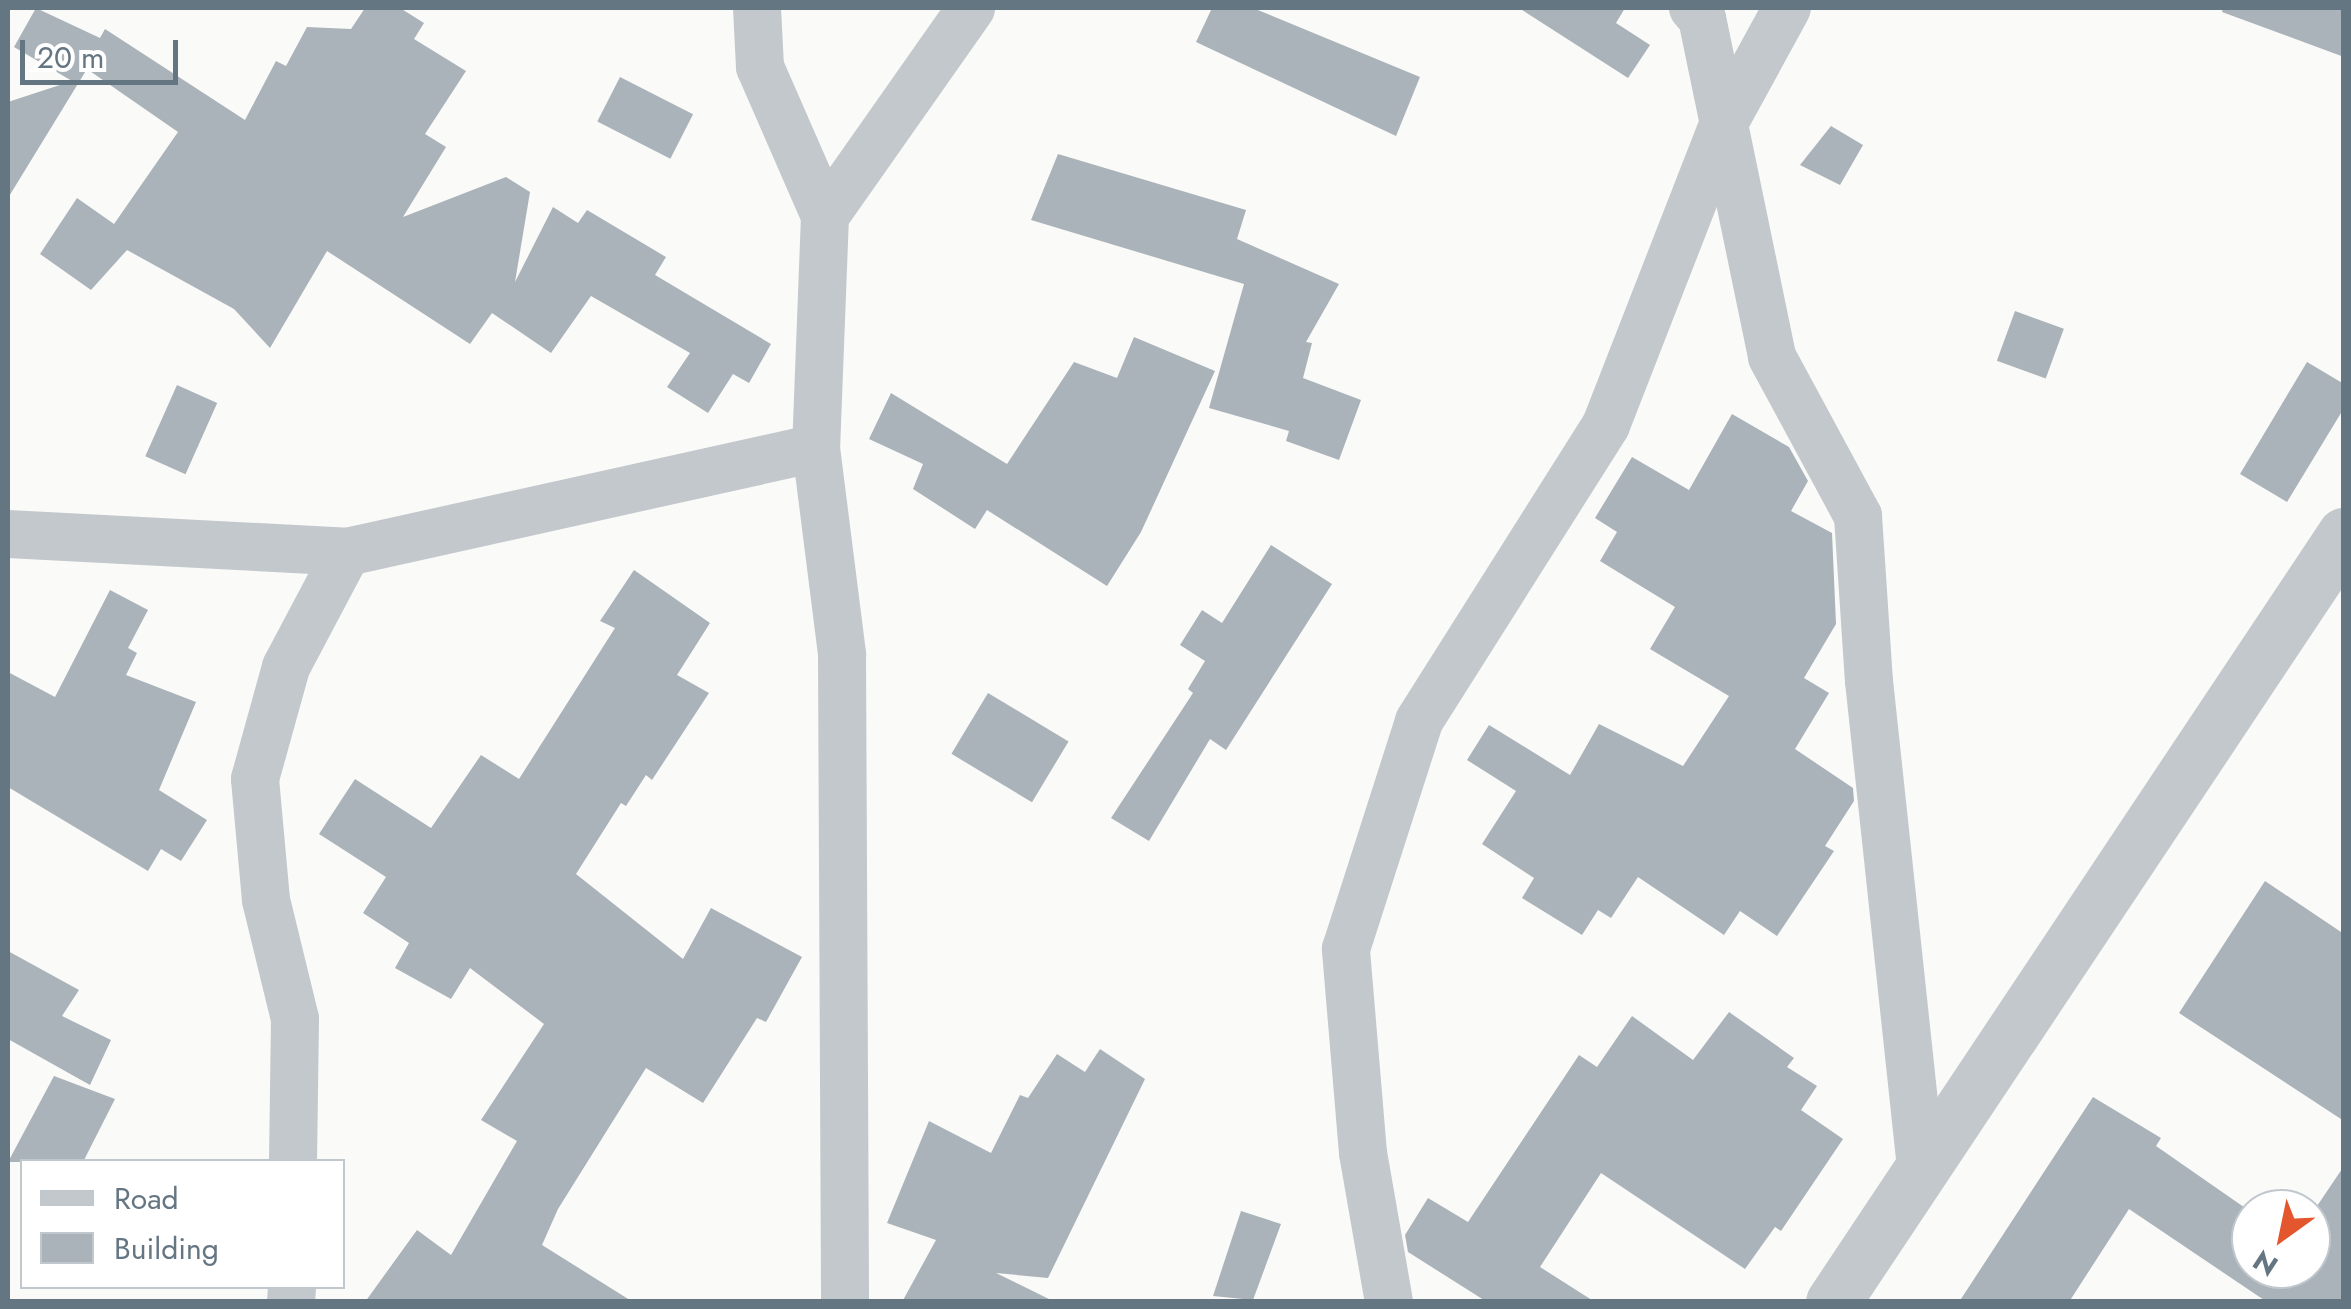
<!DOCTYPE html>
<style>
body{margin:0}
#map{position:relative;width:2351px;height:1309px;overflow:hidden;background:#fafaf8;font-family:Jost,sans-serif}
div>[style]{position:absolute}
.building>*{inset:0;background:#aab3b9;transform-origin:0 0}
.minor>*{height:48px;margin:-24px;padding:0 24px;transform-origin:24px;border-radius:24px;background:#c3c8cc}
.tertiary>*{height:55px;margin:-27.5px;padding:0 27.5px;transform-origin:27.5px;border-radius:27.5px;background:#c3c8cc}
span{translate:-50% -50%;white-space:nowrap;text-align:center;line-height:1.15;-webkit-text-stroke:10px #fff;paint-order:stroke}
.frame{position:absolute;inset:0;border:10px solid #657683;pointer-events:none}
.legend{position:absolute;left:20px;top:1159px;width:325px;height:130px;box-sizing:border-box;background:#fff;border:2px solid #c1c8cd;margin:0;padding:12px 18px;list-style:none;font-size:30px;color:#657683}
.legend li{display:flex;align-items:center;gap:20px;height:50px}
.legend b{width:50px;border:2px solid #c1c8cd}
.north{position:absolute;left:2231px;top:1189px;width:100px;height:100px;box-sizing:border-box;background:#fff;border:2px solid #c1c8cd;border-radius:50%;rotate:213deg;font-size:28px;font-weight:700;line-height:40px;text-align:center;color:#657683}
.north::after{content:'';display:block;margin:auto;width:35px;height:45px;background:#e4572e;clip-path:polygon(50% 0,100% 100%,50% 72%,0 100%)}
.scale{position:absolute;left:20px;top:40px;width:158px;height:45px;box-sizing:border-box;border:5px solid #657683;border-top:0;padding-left:12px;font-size:30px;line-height:35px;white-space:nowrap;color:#657683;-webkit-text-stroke:8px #fff;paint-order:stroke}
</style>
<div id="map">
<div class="building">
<i style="clip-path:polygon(36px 8px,100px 38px,105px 29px,245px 120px,276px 61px,286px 66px,307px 27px,351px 29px,365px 8px,400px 8px,424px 23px,414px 39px,466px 71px,425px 134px,446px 147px,403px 217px,506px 177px,530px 192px,515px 282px,553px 207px,578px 223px,587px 210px,666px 257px,655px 275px,771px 344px,749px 383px,733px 374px,708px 413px,667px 387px,690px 353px,591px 296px,551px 353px,492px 313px,470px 344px,327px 251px,270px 348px,234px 309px,127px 250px,91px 290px,40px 254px,77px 198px,114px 224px,178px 132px,87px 69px,8px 198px,8px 102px,72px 81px,14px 47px)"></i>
<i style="clip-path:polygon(1212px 8px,1253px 8px,1420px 77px,1396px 136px,1196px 42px)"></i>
<i style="clip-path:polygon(1519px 8px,1625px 8px,1616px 23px,1650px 45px,1628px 78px)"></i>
<i style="clip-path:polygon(2223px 8px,2344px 8px,2344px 57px,2222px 12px)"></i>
<i style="left:620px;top:77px;width:82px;height:50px;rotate:27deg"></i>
<i style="clip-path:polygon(1831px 126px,1863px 145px,1840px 185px,1800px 165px)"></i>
<i style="clip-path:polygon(1058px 154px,1246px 210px,1237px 239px,1339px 284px,1306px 342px,1312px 343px,1303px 378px,1361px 400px,1339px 460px,1286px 441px,1289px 431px,1209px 408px,1244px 284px,1031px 220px)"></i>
<i style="left:2015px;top:311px;width:52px;height:53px;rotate:20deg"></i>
<i style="clip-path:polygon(1134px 337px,1215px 371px,1141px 532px,1107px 586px,987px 510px,975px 529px,913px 489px,923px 464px,869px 439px,891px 393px,1007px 464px,1074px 362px,1117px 378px)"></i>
<i style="clip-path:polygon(2307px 362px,2344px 384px,2344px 408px,2287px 502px,2240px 474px)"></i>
<i style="left:177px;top:385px;width:44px;height:78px;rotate:24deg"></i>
<i style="clip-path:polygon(1732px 414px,1789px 447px,1808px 481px,1791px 511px,1832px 533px,1836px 624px,1804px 678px,1829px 693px,1795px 749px,1853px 788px,1854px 801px,1825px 846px,1834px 851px,1777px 936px,1740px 911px,1724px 935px,1638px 877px,1611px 918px,1598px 910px,1582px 935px,1522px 898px,1534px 878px,1482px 844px,1516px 791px,1467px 760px,1489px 725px,1570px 775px,1599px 724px,1683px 766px,1729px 696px,1650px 649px,1675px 607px,1600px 561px,1617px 532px,1595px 518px,1632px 457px,1689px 490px)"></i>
<i style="clip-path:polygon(1271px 545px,1332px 584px,1226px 750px,1210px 739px,1149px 841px,1111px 818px,1193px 693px,1188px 689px,1205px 661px,1180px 645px,1202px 610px,1222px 623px)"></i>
<i style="clip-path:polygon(634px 570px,710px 623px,677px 675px,709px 693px,652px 780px,646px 775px,626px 806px,621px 803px,576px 874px,683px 959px,711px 908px,802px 957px,766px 1022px,757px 1018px,703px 1103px,646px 1068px,558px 1209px,542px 1245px,633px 1302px,365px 1302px,417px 1230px,451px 1255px,517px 1141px,481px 1120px,544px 1024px,470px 968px,451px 999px,395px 968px,409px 943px,363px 913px,386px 877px,319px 834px,355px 779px,431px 828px,481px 755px,519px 779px,615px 628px,600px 621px)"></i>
<i style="clip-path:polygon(110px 590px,148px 610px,128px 648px,137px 653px,126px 675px,196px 702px,159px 790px,207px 820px,181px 861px,161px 849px,148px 871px,8px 787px,8px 672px,55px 697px)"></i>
<i style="left:988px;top:693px;width:94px;height:71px;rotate:31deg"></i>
<i style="clip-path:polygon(2265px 881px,2344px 934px,2344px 1121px,2179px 1013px)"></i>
<i style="clip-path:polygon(8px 951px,79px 990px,62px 1016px,111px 1040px,90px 1085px,8px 1039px)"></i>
<i style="clip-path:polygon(1729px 1012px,1794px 1058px,1787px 1067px,1817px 1086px,1801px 1110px,1843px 1139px,1781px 1231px,1775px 1227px,1745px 1269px,1601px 1173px,1540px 1267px,1595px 1302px,1487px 1302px,1408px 1252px,1405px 1235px,1428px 1198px,1468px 1222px,1579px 1055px,1597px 1067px,1632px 1016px,1693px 1060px)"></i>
<i style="clip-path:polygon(1100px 1049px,1145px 1079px,1048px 1278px,996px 1273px,1055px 1302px,902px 1302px,936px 1240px,887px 1223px,929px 1121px,991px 1153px,1020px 1095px,1028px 1098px,1057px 1054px,1085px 1072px)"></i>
<i style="clip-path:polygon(54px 1076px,115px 1099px,83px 1162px,8px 1162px)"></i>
<i style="clip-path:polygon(2093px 1097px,2161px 1138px,2156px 1146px,2251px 1212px,2251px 1269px,2311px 1269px,2311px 1215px,2344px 1166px,2344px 1302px,2267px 1302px,2129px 1209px,2069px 1302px,1959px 1302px)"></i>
<i style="clip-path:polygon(1241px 1211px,1281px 1224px,1253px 1300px,1213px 1296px)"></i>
</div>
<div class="minor">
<i style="left:757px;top:8px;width:59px;rotate:87.1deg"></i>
<i style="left:760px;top:67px;width:163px;rotate:66.4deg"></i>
<i style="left:825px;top:216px;width:232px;rotate:92.2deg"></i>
<i style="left:816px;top:448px;width:209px;rotate:82.8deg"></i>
<i style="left:842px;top:655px;width:647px;rotate:89.73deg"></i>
<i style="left:1693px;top:8px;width:13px;rotate:48deg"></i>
<i style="left:1702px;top:18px;width:346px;rotate:78.3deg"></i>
<i style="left:1772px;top:357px;width:181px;rotate:61.6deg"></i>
<i style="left:1858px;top:516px;width:165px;rotate:86.2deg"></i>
<i style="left:1869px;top:681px;width:491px;rotate:83.9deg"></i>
<i style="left:825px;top:216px;width:254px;rotate:-54.9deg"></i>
<i style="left:8px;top:534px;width:339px;rotate:3deg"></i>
<i style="left:347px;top:552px;width:480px;rotate:-12.5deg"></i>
<i style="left:293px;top:1162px;width:143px;rotate:-89.2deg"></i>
<i style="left:295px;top:1019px;width:122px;rotate:-103.7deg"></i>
<i style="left:266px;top:900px;width:121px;rotate:-95.2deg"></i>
<i style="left:255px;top:779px;width:116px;rotate:-74.5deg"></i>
<i style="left:286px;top:667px;width:130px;rotate:-62.1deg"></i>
<i style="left:291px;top:1302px;width:16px;rotate:-86deg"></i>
<i style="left:1389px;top:1302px;width:151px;rotate:-99.9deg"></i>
<i style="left:1363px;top:1153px;width:205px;rotate:-94.8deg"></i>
<i style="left:1346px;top:949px;width:239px;rotate:-72.2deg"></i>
<i style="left:1419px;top:721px;width:350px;rotate:-57.7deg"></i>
<i style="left:1606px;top:425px;width:324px;rotate:-68.7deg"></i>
<i style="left:1724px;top:123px;width:131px;rotate:-61.3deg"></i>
</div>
<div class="tertiary">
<i style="left:1833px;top:1302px;width:922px;rotate:-56.33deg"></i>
</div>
<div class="frame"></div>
<ul class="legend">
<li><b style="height:12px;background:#c3c8cc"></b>Road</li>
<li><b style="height:28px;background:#aab3b9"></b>Building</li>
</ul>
<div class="north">N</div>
<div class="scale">20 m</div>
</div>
